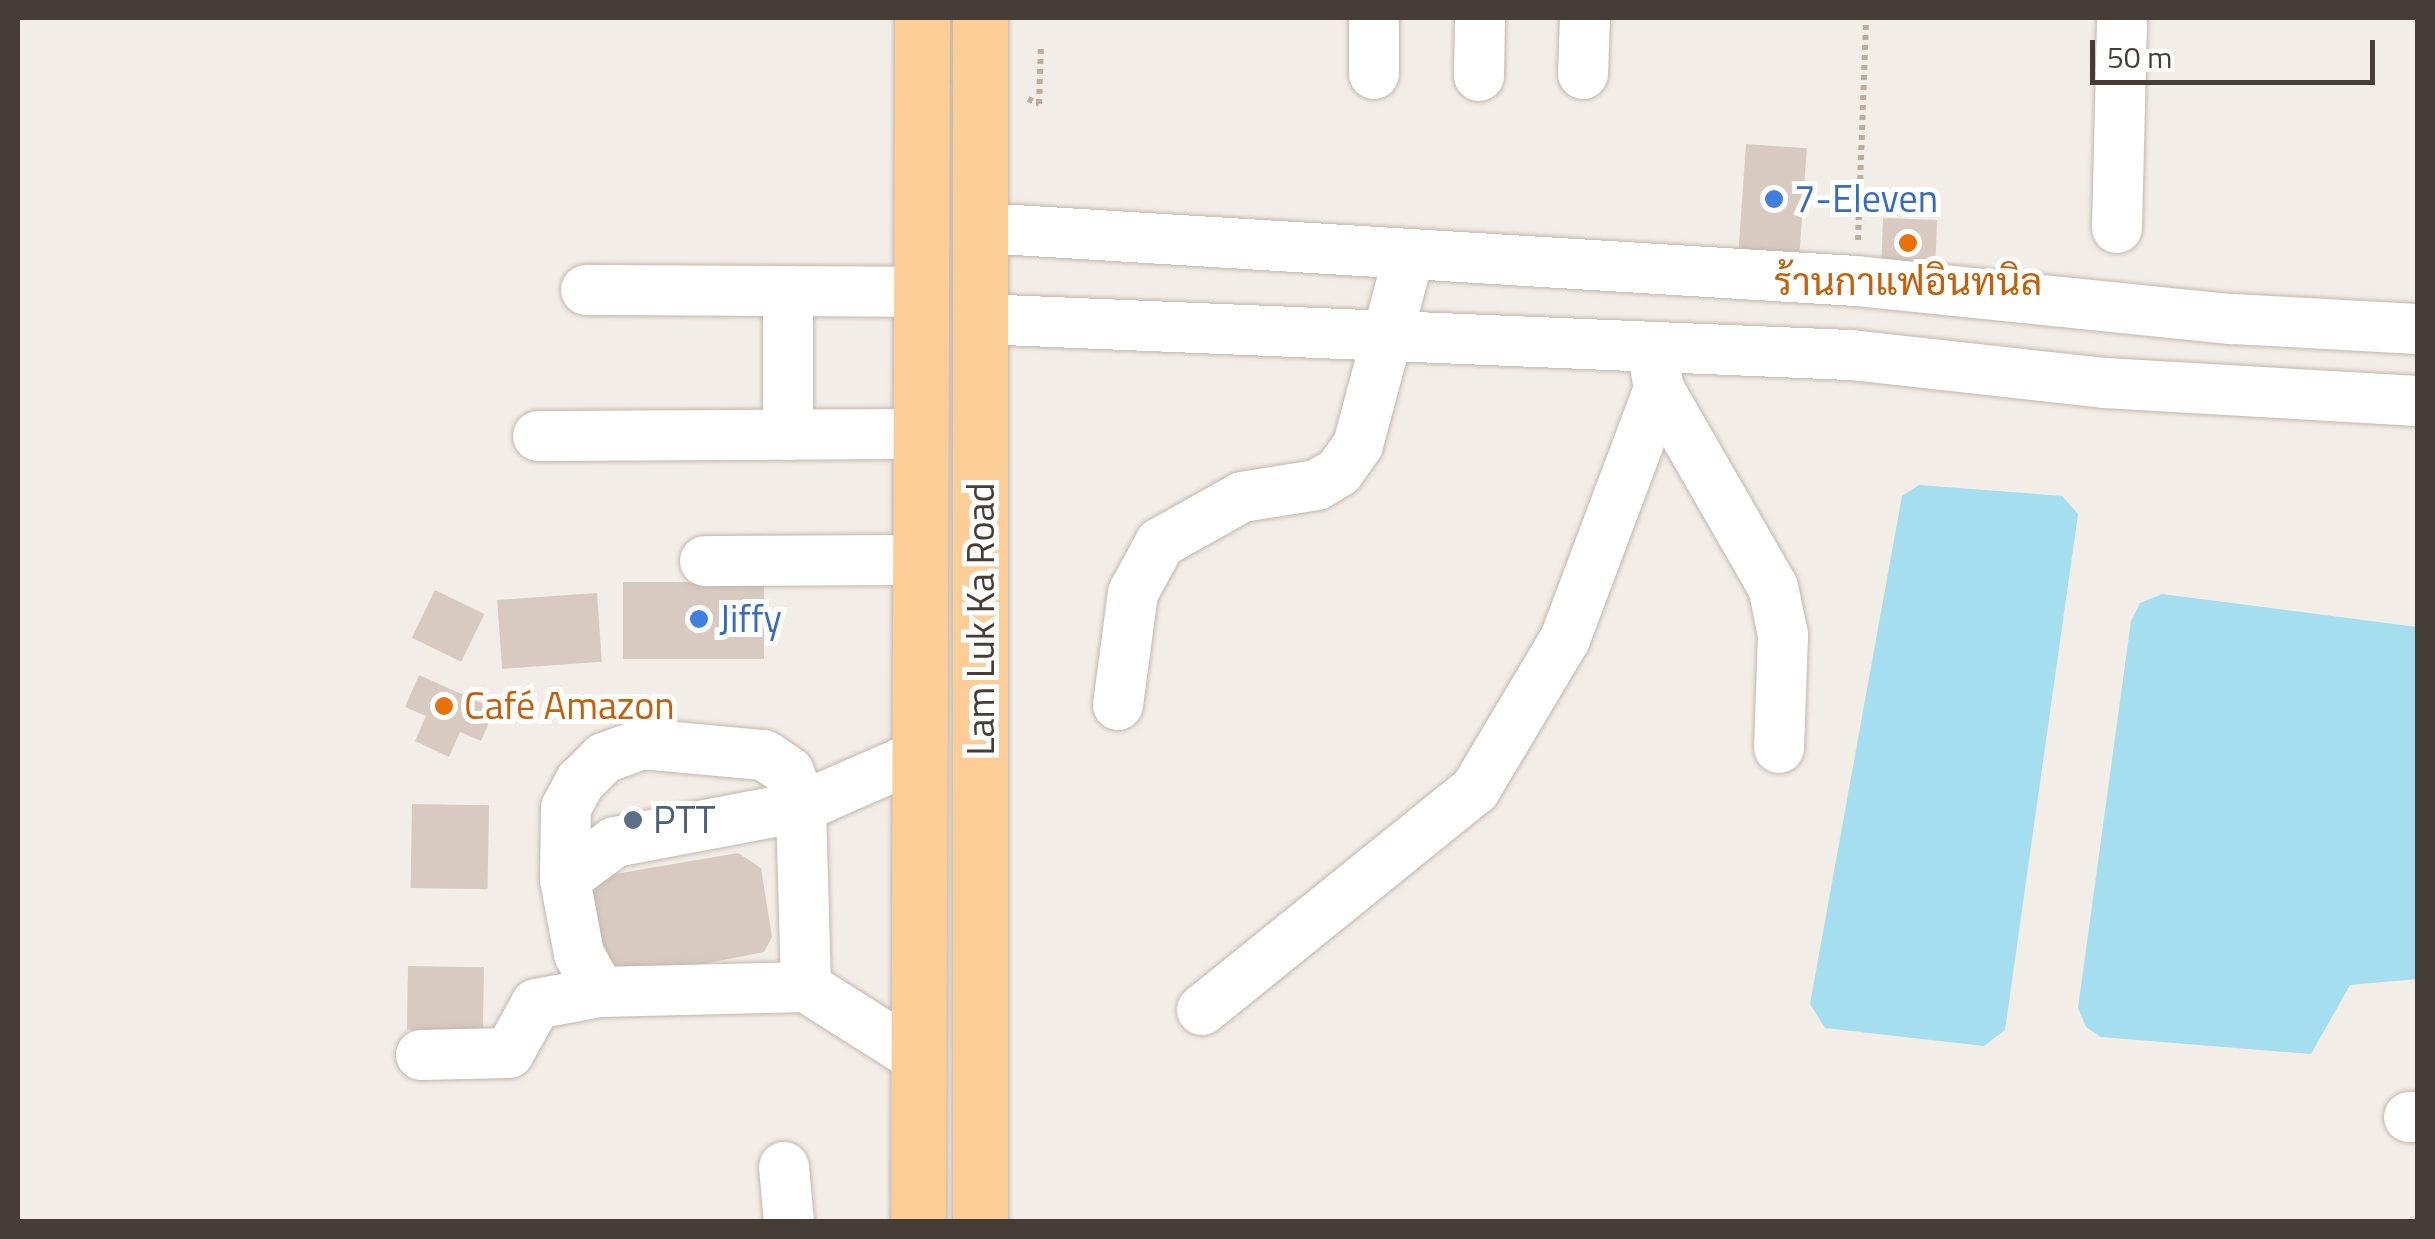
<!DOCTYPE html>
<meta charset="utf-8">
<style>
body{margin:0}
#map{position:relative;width:2435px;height:1239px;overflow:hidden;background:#f3ede7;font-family:"Titillium Web",Sarabun,sans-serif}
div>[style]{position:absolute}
.water>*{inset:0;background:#a4deef}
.building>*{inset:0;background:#d8cac0;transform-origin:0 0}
.path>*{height:6px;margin-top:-3px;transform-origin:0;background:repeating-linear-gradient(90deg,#c0ac9b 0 5px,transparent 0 10px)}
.roads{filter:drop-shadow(0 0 2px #c1b6ad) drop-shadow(0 0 2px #c1b6ad)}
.minor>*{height:50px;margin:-25px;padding:0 25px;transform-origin:25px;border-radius:25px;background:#fff}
.major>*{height:55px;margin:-27.5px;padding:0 27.5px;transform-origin:27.5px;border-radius:27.5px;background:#fccd97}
.dots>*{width:28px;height:28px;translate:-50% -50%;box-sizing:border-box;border:5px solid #fff;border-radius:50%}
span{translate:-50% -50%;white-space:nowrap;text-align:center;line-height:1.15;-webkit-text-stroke:10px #fff;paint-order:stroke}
.shop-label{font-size:38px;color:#366cbe}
.left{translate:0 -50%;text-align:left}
.food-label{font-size:38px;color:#c56008}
.street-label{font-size:38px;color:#463d36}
.service-label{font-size:38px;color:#4e5e75}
.frame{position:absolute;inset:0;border:20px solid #463d36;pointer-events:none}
.scale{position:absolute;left:2090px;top:40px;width:285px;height:45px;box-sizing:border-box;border:5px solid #463d36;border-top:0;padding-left:12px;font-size:30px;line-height:35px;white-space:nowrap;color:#463d36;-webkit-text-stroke:8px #fff;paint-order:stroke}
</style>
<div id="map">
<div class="water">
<i style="clip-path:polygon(1919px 485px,2062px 496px,2078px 514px,2005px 1030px,1984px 1046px,1825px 1028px,1810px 1004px,1902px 496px)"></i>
<i style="clip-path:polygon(2162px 594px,2417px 627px,2417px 979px,2350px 985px,2311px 1054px,2101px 1037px,2086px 1027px,2078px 1008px,2131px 621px,2140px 603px)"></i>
</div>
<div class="building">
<i style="left:1746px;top:144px;width:61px;height:106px;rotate:4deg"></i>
<i style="left:1883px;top:218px;width:54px;height:48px;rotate:2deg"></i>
<i style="left:623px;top:582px;width:141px;height:77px"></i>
<i style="left:435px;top:590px;width:55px;height:53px;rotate:26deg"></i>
<i style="left:597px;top:593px;width:69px;height:100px;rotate:86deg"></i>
<i style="clip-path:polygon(419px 675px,495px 709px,481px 741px,460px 732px,449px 757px,415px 741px,426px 716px,405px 707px)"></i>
<i style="left:412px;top:804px;width:77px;height:84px;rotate:1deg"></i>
<i style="clip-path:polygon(738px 853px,761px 868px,772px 937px,764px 952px,621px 980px,609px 976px,588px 899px,594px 884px,603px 876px)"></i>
<i style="left:408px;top:966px;width:76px;height:64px;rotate:1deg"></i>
</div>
<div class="path">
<i style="left:1028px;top:99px;width:12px;rotate:24deg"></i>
<i style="left:1039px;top:104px;width:59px;rotate:-88.1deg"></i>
<i style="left:1858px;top:240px;width:222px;rotate:-87.9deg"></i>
</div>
<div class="roads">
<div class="minor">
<i style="left:1374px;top:18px;width:56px;rotate:90deg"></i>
<i style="left:1583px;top:74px;width:56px;rotate:-88deg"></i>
<i style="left:1479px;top:76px;width:58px;rotate:-89deg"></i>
<i style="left:982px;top:228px;width:876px;rotate:3.47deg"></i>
<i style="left:1856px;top:281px;width:379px;rotate:5.8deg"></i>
<i style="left:2233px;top:319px;width:185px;rotate:3.1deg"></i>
<i style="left:2117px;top:228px;width:210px;rotate:-88.6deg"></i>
<i style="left:586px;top:290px;width:335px;rotate:0.3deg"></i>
<i style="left:788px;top:291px;width:144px;rotate:90deg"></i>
<i style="left:980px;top:319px;width:872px;rotate:2.37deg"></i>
<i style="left:1851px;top:355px;width:255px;rotate:6.3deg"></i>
<i style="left:2104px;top:383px;width:315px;rotate:3.3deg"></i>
<i style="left:1655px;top:365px;width:24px;rotate:81deg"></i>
<i style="left:1659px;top:389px;width:228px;rotate:60.1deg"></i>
<i style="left:1773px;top:587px;width:49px;rotate:78.2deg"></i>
<i style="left:1783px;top:635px;width:113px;rotate:92deg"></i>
<i style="left:538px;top:436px;width:382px;rotate:-0.3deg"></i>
<i style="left:705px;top:561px;width:214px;rotate:-0.3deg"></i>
<i style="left:1118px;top:705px;width:113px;rotate:-82.4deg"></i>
<i style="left:1133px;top:593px;width:57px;rotate:-61.6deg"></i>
<i style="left:1160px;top:543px;width:94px;rotate:-29.3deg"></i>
<i style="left:1242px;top:497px;width:76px;rotate:-9.1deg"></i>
<i style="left:1317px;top:485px;width:26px;rotate:-31deg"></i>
<i style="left:1339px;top:472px;width:33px;rotate:-55deg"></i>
<i style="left:1358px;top:445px;width:193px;rotate:-75deg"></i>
<i style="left:565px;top:879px;width:62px;rotate:-36.5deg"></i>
<i style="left:615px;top:842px;width:189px;rotate:-10.7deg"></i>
<i style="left:801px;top:807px;width:180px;rotate:88.4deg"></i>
<i style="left:1202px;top:1010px;width:351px;rotate:-38.9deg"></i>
<i style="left:1475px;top:790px;width:176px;rotate:-59.2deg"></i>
<i style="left:1565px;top:639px;width:267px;rotate:-69.4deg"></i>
<i style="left:421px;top:1055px;width:88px;rotate:-1.3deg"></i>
<i style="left:509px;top:1053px;width:56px;rotate:-61.1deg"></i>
<i style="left:536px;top:1004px;width:65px;rotate:-10.6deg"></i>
<i style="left:920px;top:1059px;width:135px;rotate:-147.7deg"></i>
<i style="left:806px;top:987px;width:206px;rotate:178.6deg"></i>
<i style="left:600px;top:992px;width:43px;rotate:-118.9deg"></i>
<i style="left:579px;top:954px;width:76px;rotate:-100.6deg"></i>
<i style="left:565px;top:879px;width:71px;rotate:-89.2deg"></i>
<i style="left:566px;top:808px;width:30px;rotate:-62deg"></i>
<i style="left:580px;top:782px;width:34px;rotate:-45deg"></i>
<i style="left:604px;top:758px;width:40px;rotate:-20.2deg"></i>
<i style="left:642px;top:744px;width:122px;rotate:5.2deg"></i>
<i style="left:764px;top:755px;width:30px;rotate:34deg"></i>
<i style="left:789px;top:772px;width:37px;rotate:71deg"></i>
<i style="left:801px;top:807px;width:130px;rotate:-23.6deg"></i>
<i style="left:2409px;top:1117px;width:9px"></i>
<i style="left:784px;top:1167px;width:55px;rotate:84.8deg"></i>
</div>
<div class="major">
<i style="left:918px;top:1222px;width:1204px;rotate:-89.81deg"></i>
<i style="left:980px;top:1222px;width:1204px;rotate:-90deg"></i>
</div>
</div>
<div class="dots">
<i style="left:1774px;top:199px;background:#3f7fe0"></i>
<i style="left:1908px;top:243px;background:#e8710a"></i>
<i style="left:699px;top:619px;background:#3f7fe0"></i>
<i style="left:444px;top:706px;background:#e8710a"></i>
<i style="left:633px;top:820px;background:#5c6f8a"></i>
</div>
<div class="shop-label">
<span class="left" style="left:1794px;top:199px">7-Eleven</span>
<span class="left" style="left:719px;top:619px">Jiffy</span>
</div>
<div class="food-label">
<span style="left:1908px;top:282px">ร้านกาแฟอินทนิล</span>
<span class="left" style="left:464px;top:706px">Café Amazon</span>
</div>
<div class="street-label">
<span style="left:981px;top:619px;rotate:-90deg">Lam Luk Ka Road</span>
</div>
<div class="service-label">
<span class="left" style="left:653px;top:820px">PTT</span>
</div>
<div class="frame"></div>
<div class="scale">50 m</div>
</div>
